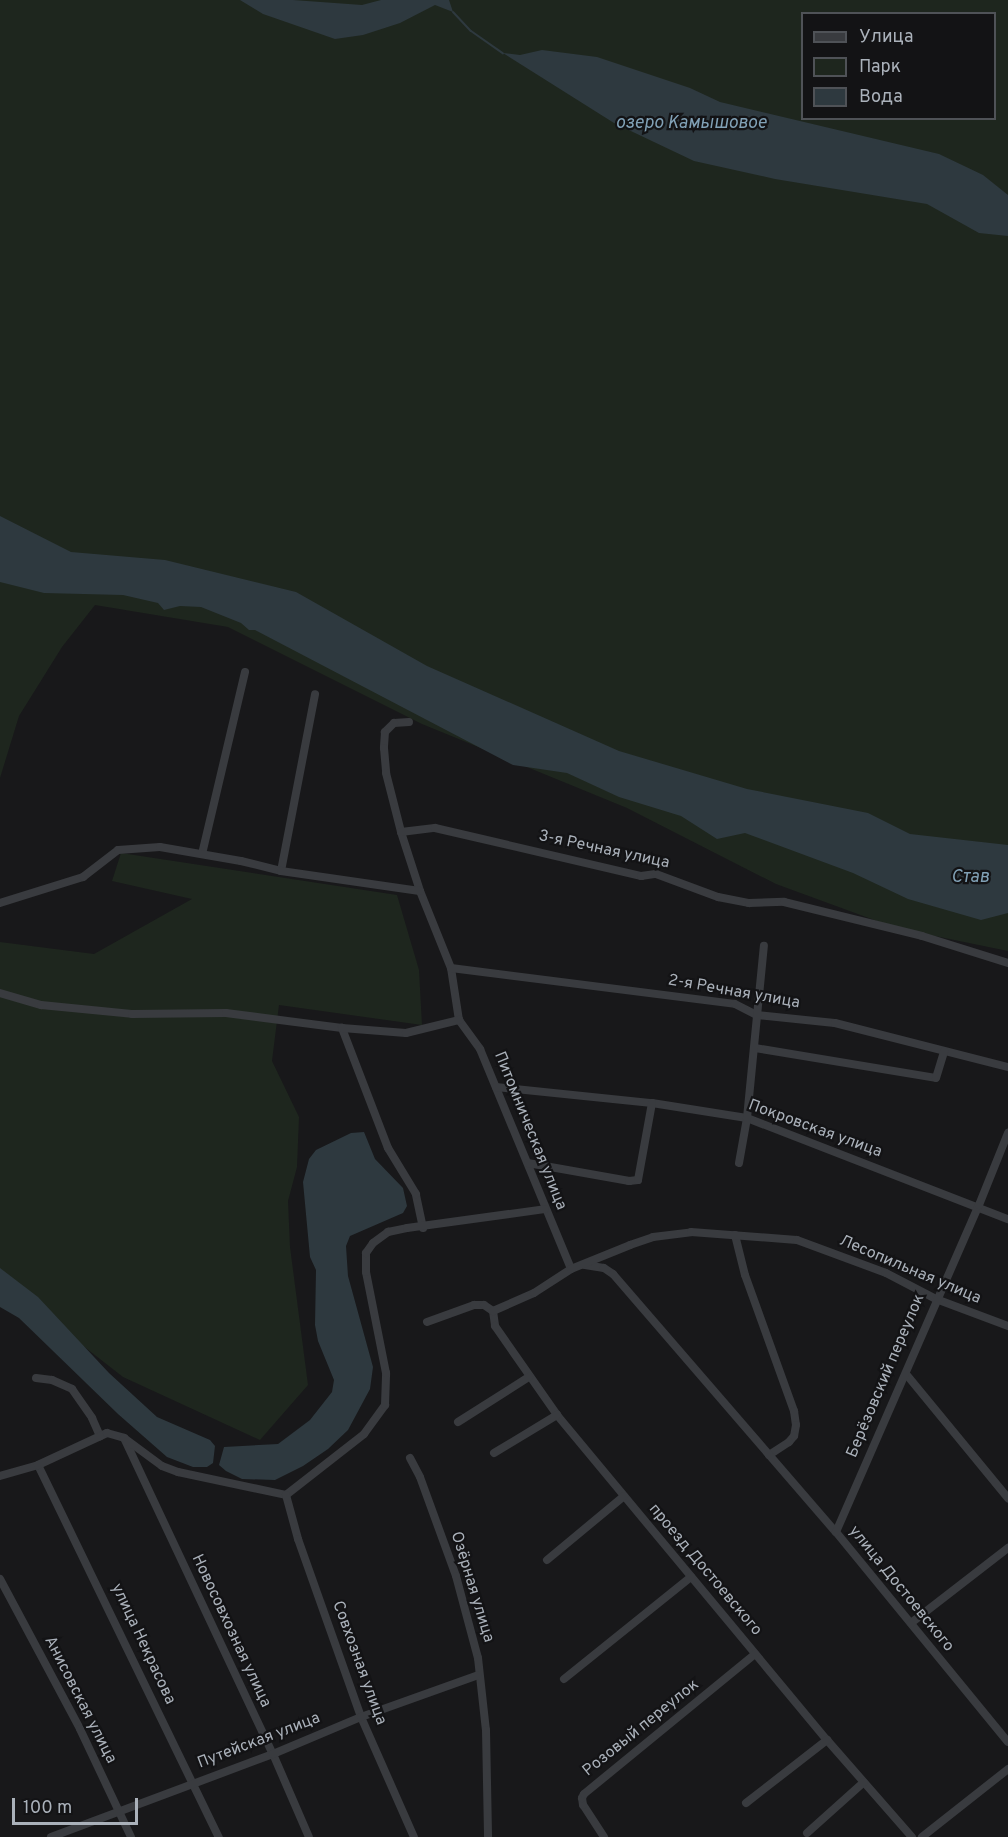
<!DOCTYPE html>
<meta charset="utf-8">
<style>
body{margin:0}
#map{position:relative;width:1008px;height:1837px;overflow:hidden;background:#18181a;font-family:Overpass,sans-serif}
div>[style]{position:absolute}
.green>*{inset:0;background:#1e261e}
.water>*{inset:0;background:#2e393f}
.stream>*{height:2px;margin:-1px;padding:0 1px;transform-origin:1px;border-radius:1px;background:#2e393f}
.minor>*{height:8px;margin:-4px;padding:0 4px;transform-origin:4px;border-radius:4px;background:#393b3f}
span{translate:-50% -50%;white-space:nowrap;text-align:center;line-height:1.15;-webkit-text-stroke:4.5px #131315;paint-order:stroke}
.street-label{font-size:16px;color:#aab1ba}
.water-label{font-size:18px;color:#81a1b6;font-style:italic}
.legend{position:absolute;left:801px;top:12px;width:195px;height:108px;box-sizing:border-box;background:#131315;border:2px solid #4f5257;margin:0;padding:8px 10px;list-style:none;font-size:18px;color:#aab1ba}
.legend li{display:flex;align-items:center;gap:12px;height:30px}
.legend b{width:30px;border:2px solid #4f5257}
.scale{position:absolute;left:12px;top:1798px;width:126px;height:27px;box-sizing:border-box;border:3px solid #aab1ba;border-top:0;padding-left:8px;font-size:18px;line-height:21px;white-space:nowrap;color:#aab1ba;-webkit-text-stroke:4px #131315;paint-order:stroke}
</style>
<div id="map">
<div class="green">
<i style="clip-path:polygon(evenodd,0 0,1008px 0,1008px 951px,896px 928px,776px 884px,627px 808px,422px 724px,228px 627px,95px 605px,62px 647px,19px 716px,0 778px,0 0,802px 14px,994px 14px,994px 118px,802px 118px,802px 14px)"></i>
<i style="clip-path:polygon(121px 853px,397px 895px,419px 970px,422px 1025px,279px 1005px,272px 1061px,299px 1117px,297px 1167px,288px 1201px,290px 1247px,308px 1385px,260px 1440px,123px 1377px,0 1281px,0 942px,94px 954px,192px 899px,112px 881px)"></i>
</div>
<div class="water">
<i style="clip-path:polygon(240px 0,293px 0,362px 5px,381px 0,449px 0,453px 12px,435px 5px,400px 23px,363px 35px,335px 39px,263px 14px)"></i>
<i style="clip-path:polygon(542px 50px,597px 57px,690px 88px,720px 102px,939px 154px,983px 175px,1008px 195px,1008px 236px,979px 233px,927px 204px,775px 179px,694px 161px,614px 123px,503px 53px,520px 55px)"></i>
<i style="clip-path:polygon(0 516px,71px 552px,165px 560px,296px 592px,427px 666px,619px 751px,747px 789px,868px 813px,910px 834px,1008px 845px,1008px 913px,981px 920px,908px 899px,853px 873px,745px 833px,717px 839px,681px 816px,619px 797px,567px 773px,513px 765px,255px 630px,249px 630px,241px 623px,201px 607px,180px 606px,164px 610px,158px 603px,123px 595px,44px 593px,0 582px)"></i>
<i style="clip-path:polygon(364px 1132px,375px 1159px,403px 1188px,407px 1206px,403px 1213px,350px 1236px,346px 1246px,348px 1276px,373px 1367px,370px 1389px,348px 1430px,328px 1449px,303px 1466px,275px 1480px,242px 1479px,226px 1471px,219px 1465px,224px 1447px,278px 1444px,310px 1420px,332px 1392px,334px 1380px,318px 1341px,315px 1325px,316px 1270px,310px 1257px,303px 1182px,309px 1159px,316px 1150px,351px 1133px)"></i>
<i style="clip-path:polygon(0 1268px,38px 1297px,109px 1373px,157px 1417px,210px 1440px,215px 1446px,213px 1463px,207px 1467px,193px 1467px,167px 1457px,118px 1414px,19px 1318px,0 1307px)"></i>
</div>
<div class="stream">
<i style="left:453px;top:12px;width:26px;rotate:47deg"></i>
<i style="left:471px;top:31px;width:39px;rotate:35deg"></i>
</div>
<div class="minor">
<i style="left:409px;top:722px;width:15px;rotate:176deg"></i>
<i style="left:394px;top:723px;width:13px;rotate:135deg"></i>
<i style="left:385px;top:732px;width:16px;rotate:94deg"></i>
<i style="left:384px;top:748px;width:25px;rotate:85deg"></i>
<i style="left:386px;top:773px;width:61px;rotate:75.7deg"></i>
<i style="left:401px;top:832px;width:62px;rotate:72.1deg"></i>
<i style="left:420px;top:891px;width:83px;rotate:68.1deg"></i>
<i style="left:451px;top:968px;width:53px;rotate:81.3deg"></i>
<i style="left:459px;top:1020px;width:36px;rotate:54deg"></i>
<i style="left:480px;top:1049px;width:238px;rotate:67.5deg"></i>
<i style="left:401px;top:832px;width:34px;rotate:-7deg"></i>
<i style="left:435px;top:828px;width:212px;rotate:13.1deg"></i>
<i style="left:641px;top:876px;width:15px;rotate:-8deg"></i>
<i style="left:656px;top:874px;width:66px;rotate:20.4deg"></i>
<i style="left:718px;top:897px;width:32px;rotate:11deg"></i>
<i style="left:749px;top:903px;width:35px;rotate:-2deg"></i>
<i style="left:784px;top:902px;width:142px;rotate:13.8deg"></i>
<i style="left:922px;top:936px;width:90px;rotate:17.4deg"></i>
<i style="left:202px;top:854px;width:187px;rotate:-76.7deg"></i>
<i style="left:281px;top:871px;width:180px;rotate:-79.1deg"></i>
<i style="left:0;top:903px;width:87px;rotate:-17.4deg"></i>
<i style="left:83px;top:877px;width:44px;rotate:-37.6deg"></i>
<i style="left:118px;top:850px;width:42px;rotate:-4.1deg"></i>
<i style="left:160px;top:847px;width:82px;rotate:9.8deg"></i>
<i style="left:241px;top:861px;width:41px;rotate:14deg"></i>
<i style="left:281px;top:871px;width:140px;rotate:8.2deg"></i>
<i style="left:451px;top:968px;width:286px;rotate:7.2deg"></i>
<i style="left:735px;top:1004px;width:25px;rotate:27deg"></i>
<i style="left:757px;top:1015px;width:78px;rotate:5.9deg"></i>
<i style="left:835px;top:1023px;width:179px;rotate:14.3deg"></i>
<i style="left:0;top:993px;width:43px;rotate:16.3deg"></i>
<i style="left:41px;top:1005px;width:91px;rotate:5.6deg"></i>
<i style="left:132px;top:1014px;width:94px;rotate:-0.6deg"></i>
<i style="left:226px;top:1013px;width:117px;rotate:7.4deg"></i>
<i style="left:755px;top:1048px;width:183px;rotate:9.4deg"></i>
<i style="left:936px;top:1078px;width:28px;rotate:-73deg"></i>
<i style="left:496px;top:1087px;width:157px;rotate:5.9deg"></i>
<i style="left:652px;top:1103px;width:96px;rotate:9deg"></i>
<i style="left:747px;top:1118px;width:280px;rotate:21.2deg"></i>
<i style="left:528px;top:1163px;width:103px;rotate:10.1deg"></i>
<i style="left:629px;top:1181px;width:9px;rotate:-6deg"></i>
<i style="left:638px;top:1180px;width:78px;rotate:-79.7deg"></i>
<i style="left:739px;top:1163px;width:46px;rotate:-79.9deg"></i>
<i style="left:747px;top:1118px;width:173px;rotate:-84.4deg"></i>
<i style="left:423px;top:1228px;width:35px;rotate:-102deg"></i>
<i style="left:416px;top:1194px;width:54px;rotate:-121.3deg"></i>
<i style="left:388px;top:1148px;width:129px;rotate:-111deg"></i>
<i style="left:342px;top:1028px;width:64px;rotate:4.5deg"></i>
<i style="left:406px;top:1033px;width:55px;rotate:-13.8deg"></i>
<i style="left:735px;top:1235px;width:41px;rotate:76deg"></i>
<i style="left:745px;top:1275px;width:145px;rotate:70.2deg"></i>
<i style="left:794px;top:1411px;width:14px;rotate:82deg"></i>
<i style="left:796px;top:1425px;width:11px;rotate:100deg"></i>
<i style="left:794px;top:1436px;width:8px;rotate:130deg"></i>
<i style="left:789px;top:1442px;width:24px;rotate:147deg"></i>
<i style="left:585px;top:1265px;width:19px;rotate:9deg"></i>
<i style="left:604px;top:1268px;width:11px;rotate:34deg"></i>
<i style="left:613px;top:1274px;width:341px;rotate:49.2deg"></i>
<i style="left:836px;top:1532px;width:271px;rotate:50.7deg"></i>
<i style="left:493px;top:1311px;width:15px;rotate:82deg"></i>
<i style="left:495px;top:1326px;width:108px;rotate:55.1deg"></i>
<i style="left:557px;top:1415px;width:423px;rotate:50.3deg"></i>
<i style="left:827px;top:1740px;width:129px;rotate:48.8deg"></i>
<i style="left:427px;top:1322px;width:50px;rotate:-19.9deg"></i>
<i style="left:474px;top:1305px;width:10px"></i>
<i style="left:484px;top:1305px;width:11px;rotate:34deg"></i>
<i style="left:493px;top:1311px;width:45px;rotate:-23.7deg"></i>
<i style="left:534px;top:1293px;width:44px;rotate:-33deg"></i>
<i style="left:571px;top:1269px;width:64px;rotate:-22.1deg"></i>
<i style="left:630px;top:1245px;width:24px;rotate:-19deg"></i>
<i style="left:653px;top:1237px;width:38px;rotate:-7deg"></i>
<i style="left:691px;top:1232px;width:106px;rotate:4.3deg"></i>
<i style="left:797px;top:1240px;width:95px;rotate:20.3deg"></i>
<i style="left:886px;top:1273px;width:56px;rotate:27.5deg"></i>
<i style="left:936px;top:1299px;width:77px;rotate:20.6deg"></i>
<i style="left:906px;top:1374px;width:161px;rotate:50.6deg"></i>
<i style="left:36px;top:1378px;width:16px;rotate:7deg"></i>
<i style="left:52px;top:1380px;width:22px;rotate:24deg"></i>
<i style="left:72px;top:1389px;width:35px;rotate:55deg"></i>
<i style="left:92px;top:1418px;width:20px;rotate:66deg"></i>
<i style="left:458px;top:1422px;width:84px;rotate:-32.4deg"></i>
<i style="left:125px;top:1440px;width:347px;rotate:64.8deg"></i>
<i style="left:273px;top:1754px;width:90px;rotate:66.6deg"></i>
<i style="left:494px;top:1453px;width:74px;rotate:-31.1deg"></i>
<i style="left:410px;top:1458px;width:21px;rotate:62deg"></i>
<i style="left:420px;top:1477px;width:105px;rotate:70deg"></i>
<i style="left:456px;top:1576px;width:85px;rotate:75deg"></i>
<i style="left:478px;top:1658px;width:72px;rotate:83.7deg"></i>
<i style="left:486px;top:1730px;width:107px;rotate:88.9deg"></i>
<i style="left:38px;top:1465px;width:414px;rotate:64.1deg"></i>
<i style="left:0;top:1476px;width:40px;rotate:-16deg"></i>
<i style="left:38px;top:1465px;width:76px;rotate:-24.9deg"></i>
<i style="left:107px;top:1433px;width:18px;rotate:16deg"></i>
<i style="left:124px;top:1438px;width:47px;rotate:36.4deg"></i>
<i style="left:162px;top:1466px;width:17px;rotate:21deg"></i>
<i style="left:178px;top:1472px;width:110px;rotate:12deg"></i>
<i style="left:286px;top:1495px;width:99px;rotate:-38deg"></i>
<i style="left:364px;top:1434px;width:36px;rotate:-54deg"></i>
<i style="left:385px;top:1405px;width:32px;rotate:-88deg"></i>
<i style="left:386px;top:1373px;width:103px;rotate:-101.2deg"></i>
<i style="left:366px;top:1272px;width:19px;rotate:-90deg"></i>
<i style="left:366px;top:1253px;width:12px;rotate:-55deg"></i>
<i style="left:373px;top:1243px;width:19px;rotate:-36deg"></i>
<i style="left:388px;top:1232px;width:19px;rotate:-12deg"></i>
<i style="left:407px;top:1228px;width:139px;rotate:-7.8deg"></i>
<i style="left:286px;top:1495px;width:46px;rotate:74.7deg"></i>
<i style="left:298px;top:1539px;width:189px;rotate:70.5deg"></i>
<i style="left:361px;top:1717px;width:131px;rotate:66.2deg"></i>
<i style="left:836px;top:1532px;width:357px;rotate:-66.4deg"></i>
<i style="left:979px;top:1205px;width:78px;rotate:-68.1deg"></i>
<i style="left:547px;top:1560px;width:100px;rotate:-39.7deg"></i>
<i style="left:0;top:1579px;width:170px;rotate:61.9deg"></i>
<i style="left:80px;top:1729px;width:119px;rotate:64.7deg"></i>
<i style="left:911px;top:1623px;width:123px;rotate:-37.7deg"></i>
<i style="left:564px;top:1679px;width:163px;rotate:-38.8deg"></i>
<i style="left:746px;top:1803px;width:103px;rotate:-37.9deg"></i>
<i style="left:807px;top:1833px;width:76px;rotate:-41.8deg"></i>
<i style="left:51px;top:1837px;width:237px;rotate:-20.5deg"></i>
<i style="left:273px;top:1754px;width:95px;rotate:-22.8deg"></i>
<i style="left:361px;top:1717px;width:124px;rotate:-19.7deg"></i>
<i style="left:604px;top:1837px;width:38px;rotate:-123deg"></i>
<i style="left:583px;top:1805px;width:7px;rotate:-98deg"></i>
<i style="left:582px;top:1798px;width:4px;rotate:-63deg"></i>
<i style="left:584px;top:1794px;width:221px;rotate:-39.3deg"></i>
<i style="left:922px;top:1837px;width:110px;rotate:-38.3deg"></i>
</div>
<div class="street-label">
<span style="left:604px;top:850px;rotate:12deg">3-я Речная улица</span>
<span style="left:734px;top:992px;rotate:10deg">2-я Речная улица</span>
<span style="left:815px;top:1129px;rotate:20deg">Покровская улица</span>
<span style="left:530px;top:1131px;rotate:68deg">Питомническая улица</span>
<span style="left:910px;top:1270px;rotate:23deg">Лесопильная улица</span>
<span style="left:886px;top:1376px;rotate:-67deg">Берёзовский переулок</span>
<span style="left:705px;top:1570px;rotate:50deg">проезд Достоевского</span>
<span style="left:472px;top:1587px;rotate:73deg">Озёрная улица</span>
<span style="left:901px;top:1589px;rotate:51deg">улица Достоевского</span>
<span style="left:231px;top:1631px;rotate:65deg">Новосовхозная улица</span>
<span style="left:143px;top:1644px;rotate:65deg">улица Некрасова</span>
<span style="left:359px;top:1663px;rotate:70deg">Совхозная улица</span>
<span style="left:80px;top:1700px;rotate:63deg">Анисовская улица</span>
<span style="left:641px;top:1728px;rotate:-39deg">Розовый переулок</span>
<span style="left:259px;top:1741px;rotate:-21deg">Путейская улица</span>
</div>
<div class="water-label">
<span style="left:691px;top:124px">озеро Камышовое</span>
<span style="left:970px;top:878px">Став</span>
</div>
<ul class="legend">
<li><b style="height:8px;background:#393b3f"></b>Улица</li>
<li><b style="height:16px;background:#1e261e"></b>Парк</li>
<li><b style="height:16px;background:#2e393f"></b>Вода</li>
</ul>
<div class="scale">100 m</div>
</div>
